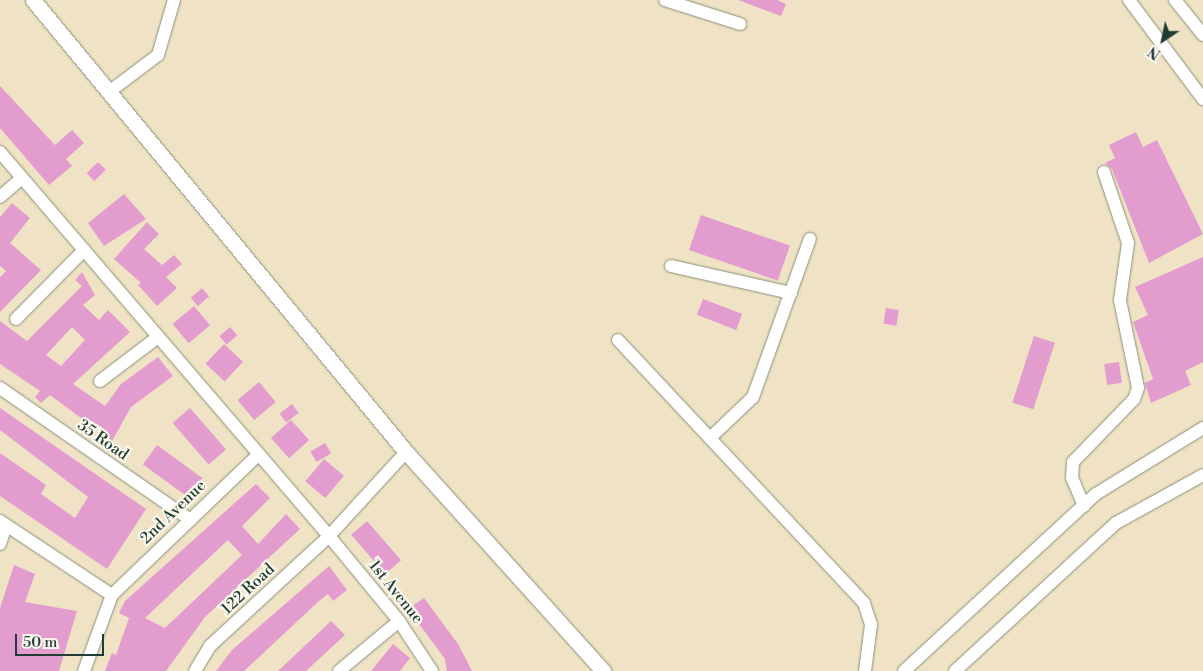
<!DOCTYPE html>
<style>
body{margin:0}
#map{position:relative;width:1203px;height:671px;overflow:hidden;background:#f0e3c5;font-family:"Libre Bodoni",serif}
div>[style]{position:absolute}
.building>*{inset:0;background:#e39cce;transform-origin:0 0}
.roads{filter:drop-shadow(0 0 1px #88907c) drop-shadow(0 0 1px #88907c)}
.minor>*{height:12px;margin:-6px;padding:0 6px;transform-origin:6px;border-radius:6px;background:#fff}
.major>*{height:15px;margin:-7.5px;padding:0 7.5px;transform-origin:7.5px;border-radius:7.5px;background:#fff}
span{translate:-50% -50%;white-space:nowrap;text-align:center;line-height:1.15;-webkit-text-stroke:4.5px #fbf7ec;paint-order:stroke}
.street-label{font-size:16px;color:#1f3d34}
.north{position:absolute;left:1138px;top:15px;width:50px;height:50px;-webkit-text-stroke:4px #fbf7ec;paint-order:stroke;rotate:214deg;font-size:14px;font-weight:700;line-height:20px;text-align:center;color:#1f3d34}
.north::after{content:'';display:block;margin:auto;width:18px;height:22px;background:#1f3d34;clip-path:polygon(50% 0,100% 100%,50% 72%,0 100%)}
.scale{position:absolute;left:15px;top:634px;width:89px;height:22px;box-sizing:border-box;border:2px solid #1f3d34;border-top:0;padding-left:6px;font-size:15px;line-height:18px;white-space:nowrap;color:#1f3d34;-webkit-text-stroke:4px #fbf7ec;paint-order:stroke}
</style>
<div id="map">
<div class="building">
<i style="clip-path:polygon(738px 0,777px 0,786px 4px,781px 16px)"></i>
<i style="clip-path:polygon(0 86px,55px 145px,72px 130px,84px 143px,66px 159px,72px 166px,49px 185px,0 128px)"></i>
<i style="clip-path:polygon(1136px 132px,1143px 147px,1157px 140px,1203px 234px,1149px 263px,1112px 169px,1105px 163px,1115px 158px,1109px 145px)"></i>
<i style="left:98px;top:162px;width:11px;height:16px;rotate:45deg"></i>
<i style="clip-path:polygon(124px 194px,146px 219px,104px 246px,88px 223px)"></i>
<i style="clip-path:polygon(12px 203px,30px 218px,10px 243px,41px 270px,0 312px,0 277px,6px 271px,0 266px,0 217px)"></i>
<i style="left:701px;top:215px;width:94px;height:37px;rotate:19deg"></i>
<i style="clip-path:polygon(147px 222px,159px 234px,144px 249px,162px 265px,174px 255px,182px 264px,166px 277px,177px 288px,157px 306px,138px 285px,141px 283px,114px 259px)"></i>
<i style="clip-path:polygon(1203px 257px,1203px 362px,1185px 371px,1191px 385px,1151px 403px,1145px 383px,1153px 379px,1133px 322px,1148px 315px,1135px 287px)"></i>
<i style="clip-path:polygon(evenodd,82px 272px,95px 295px,83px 305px,99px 320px,108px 310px,130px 332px,73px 384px,105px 406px,121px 384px,158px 357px,173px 376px,131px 407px,112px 441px,50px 395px,41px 403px,35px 397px,40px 391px,0 364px,0 321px,27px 341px,82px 286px,75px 280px,82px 272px,72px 327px,85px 340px,61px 366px,46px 355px,72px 327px)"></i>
<i style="left:202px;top:288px;width:11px;height:15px;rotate:49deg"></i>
<i style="left:703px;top:299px;width:42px;height:17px;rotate:21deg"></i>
<i style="left:194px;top:306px;width:25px;height:28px;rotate:50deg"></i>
<i style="left:886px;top:308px;width:13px;height:16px;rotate:9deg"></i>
<i style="left:230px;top:327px;width:11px;height:14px;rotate:49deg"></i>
<i style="left:1034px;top:336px;width:22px;height:70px;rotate:18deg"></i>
<i style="left:224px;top:344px;width:26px;height:27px;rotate:43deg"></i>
<i style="left:1119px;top:362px;width:21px;height:15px;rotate:82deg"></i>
<i style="left:259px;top:382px;width:26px;height:28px;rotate:50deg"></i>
<i style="left:292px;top:404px;width:11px;height:16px;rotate:52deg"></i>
<i style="clip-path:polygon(0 408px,146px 509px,107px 569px,0 496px,0 453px,46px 485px,41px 494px,75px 518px,88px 497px,0 430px)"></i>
<i style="left:190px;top:408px;width:55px;height:23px;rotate:49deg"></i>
<i style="left:291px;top:420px;width:27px;height:27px;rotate:48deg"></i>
<i style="left:325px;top:443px;width:12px;height:17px;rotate:59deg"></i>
<i style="left:157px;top:445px;width:56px;height:24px;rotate:36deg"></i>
<i style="left:324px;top:459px;width:26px;height:29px;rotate:40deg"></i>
<i style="clip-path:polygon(evenodd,256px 484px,270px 498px,242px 526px,258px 544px,286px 514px,300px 529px,205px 617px,166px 671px,105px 671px,112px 653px,116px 655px,129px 618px,119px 613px,125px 601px,256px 484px,228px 540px,242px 555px,165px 628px,145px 618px,228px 540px)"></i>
<i style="left:367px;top:521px;width:52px;height:21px;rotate:49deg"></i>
<i style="clip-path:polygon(14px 565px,35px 574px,25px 602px,77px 611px,59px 671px,0 671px,0 608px)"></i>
<i style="clip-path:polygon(329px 566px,347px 590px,333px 601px,328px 594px,319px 601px,244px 671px,216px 671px,232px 650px)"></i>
<i style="clip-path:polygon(424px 598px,458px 644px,472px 671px,447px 671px,445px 659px,408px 609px)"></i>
<i style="clip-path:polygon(331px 621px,345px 635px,306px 671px,278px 671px)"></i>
<i style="clip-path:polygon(393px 644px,410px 658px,400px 671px,371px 671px)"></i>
</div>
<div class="roads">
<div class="minor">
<i style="left:665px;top:0;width:79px;rotate:17.7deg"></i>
<i style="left:1129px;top:0;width:124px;rotate:53.2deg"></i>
<i style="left:1175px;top:0;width:45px;rotate:51.3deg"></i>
<i style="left:109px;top:92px;width:61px;rotate:-37.1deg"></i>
<i style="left:158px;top:55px;width:57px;rotate:-73.8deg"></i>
<i style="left:0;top:152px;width:506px;rotate:49.41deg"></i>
<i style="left:329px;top:536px;width:110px;rotate:50.5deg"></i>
<i style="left:399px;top:621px;width:60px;rotate:56.6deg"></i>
<i style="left:0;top:197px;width:29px;rotate:-41deg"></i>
<i style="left:671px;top:266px;width:123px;rotate:12.7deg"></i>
<i style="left:16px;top:319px;width:97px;rotate:-45.4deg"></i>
<i style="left:618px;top:340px;width:360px;rotate:46.9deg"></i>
<i style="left:864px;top:603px;width:23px;rotate:72deg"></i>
<i style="left:871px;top:625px;width:46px;rotate:97.4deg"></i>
<i style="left:100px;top:381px;width:73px;rotate:-37.2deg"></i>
<i style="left:0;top:388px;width:229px;rotate:34.7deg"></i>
<i style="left:710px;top:438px;width:59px;rotate:-43.6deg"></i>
<i style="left:753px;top:397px;width:168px;rotate:-70.2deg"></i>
<i style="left:1084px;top:506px;width:30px;rotate:-113deg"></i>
<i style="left:1072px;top:478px;width:16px;rotate:-86deg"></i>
<i style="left:1073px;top:462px;width:88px;rotate:-45.9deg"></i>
<i style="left:1134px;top:399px;width:12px;rotate:-70deg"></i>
<i style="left:1138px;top:388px;width:90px;rotate:-101.6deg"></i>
<i style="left:1120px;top:300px;width:58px;rotate:-82deg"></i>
<i style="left:1128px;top:243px;width:75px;rotate:-108.7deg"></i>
<i style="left:0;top:521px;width:134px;rotate:33.5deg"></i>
<i style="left:0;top:544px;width:20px;rotate:-72deg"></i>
<i style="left:84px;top:671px;width:81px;rotate:-69.8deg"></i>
<i style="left:112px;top:595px;width:202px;rotate:-43.8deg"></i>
<i style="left:195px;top:671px;width:29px;rotate:-59deg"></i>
<i style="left:210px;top:646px;width:162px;rotate:-42.7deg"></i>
<i style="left:329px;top:536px;width:114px;rotate:-47.5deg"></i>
<i style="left:339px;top:671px;width:78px;rotate:-39.8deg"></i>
<i style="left:904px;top:671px;width:261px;rotate:-42.7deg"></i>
<i style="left:1096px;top:494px;width:126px;rotate:-31.7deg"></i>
<i style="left:955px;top:671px;width:219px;rotate:-42.6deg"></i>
<i style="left:1116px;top:523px;width:99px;rotate:-28.9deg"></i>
</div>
<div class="major">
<i style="left:33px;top:0;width:586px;rotate:50.47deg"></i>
<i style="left:406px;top:452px;width:295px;rotate:48deg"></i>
</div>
</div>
<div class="street-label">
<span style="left:103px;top:440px;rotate:35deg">35 Road</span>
<span style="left:173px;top:512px;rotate:-44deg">2nd Avenue</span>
<span style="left:248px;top:589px;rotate:-43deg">122 Road</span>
<span style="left:396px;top:592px;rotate:51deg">1st Avenue</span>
</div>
<div class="north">N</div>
<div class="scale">50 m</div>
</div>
